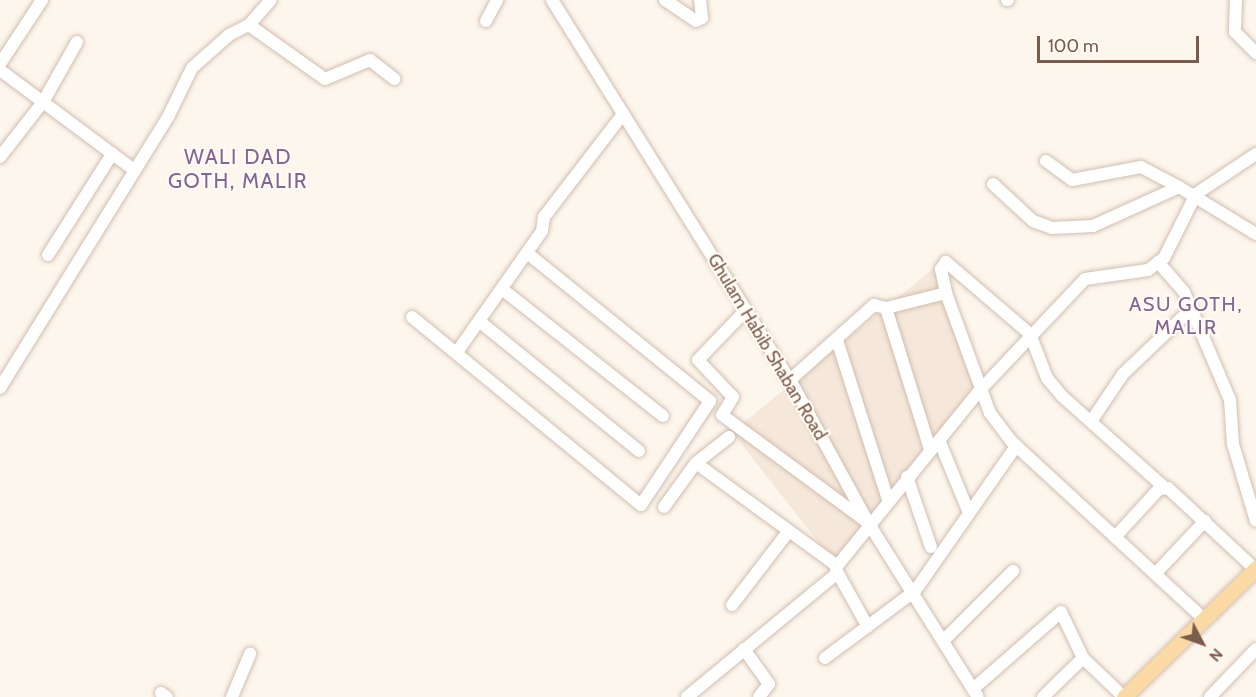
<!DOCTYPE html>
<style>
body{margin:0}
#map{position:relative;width:1256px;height:697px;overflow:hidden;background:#fdf6ec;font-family:Cabin,sans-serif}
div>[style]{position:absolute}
.residential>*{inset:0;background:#f5e8da}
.roads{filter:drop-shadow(0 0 2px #d1beb0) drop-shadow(0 0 2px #d1beb0)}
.minor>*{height:12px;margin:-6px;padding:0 6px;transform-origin:6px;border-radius:6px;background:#fff}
.major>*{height:15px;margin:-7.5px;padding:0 7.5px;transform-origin:7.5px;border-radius:7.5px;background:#fbd9a5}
span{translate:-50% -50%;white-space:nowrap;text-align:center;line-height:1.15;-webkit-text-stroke:4.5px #fffaf3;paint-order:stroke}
.street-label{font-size:18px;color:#7a5c4d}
.neighbourhood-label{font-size:20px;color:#846695;letter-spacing:1.5px}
.quarter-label{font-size:21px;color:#846695;letter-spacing:1.5px}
.north{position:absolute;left:1172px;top:613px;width:60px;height:60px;-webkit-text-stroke:4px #fffaf3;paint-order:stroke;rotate:131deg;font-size:16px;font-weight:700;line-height:24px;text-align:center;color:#7a5c4d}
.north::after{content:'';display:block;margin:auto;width:21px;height:27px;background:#7a5c4d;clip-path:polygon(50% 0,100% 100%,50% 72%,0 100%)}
.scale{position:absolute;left:1037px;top:36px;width:162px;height:27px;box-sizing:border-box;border:3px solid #7a5c4d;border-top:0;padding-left:8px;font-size:18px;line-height:21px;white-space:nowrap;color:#7a5c4d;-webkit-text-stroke:4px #fffaf3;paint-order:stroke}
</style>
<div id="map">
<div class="residential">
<i style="clip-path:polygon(938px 265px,981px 389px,837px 566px,732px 432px)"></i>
</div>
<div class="roads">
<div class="minor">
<i style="left:552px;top:0;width:459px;rotate:58deg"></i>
<i style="left:795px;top:389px;width:154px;rotate:61.3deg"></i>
<i style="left:869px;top:524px;width:204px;rotate:57.8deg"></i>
<i style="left:665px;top:0;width:37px;rotate:34deg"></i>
<i style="left:696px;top:21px;width:7px;rotate:-27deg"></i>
<i style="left:702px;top:18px;width:18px;rotate:-96deg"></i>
<i style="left:1007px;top:0;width:1px"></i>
<i style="left:1236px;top:0;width:32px;rotate:92deg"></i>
<i style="left:1235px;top:32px;width:30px;rotate:45deg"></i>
<i style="left:486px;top:21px;width:24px;rotate:-62deg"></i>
<i style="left:249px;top:25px;width:93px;rotate:35.4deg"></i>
<i style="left:325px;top:79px;width:49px;rotate:-22.9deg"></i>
<i style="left:370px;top:60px;width:31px;rotate:38deg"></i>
<i style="left:0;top:64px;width:77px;rotate:-56.7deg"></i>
<i style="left:0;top:70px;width:166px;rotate:36.7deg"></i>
<i style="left:0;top:157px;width:70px;rotate:-52deg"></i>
<i style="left:43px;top:102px;width:69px;rotate:-60.5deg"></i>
<i style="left:1046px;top:161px;width:32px;rotate:36deg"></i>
<i style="left:1072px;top:180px;width:70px;rotate:-10.7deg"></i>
<i style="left:1141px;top:167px;width:43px;rotate:27.8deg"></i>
<i style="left:993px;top:184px;width:54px;rotate:42.8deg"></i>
<i style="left:1033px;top:221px;width:20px;rotate:20deg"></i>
<i style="left:1052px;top:228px;width:41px;rotate:-2.8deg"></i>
<i style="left:1093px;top:226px;width:94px;rotate:-24.4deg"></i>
<i style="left:1179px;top:187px;width:90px;rotate:31.4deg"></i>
<i style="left:48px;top:255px;width:120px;rotate:-57.6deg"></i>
<i style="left:1158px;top:262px;width:40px;rotate:49deg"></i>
<i style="left:1184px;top:292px;width:117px;rotate:66.9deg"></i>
<i style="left:1230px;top:400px;width:44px;rotate:86.1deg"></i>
<i style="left:1233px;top:444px;width:80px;rotate:73.4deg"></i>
<i style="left:502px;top:289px;width:205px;rotate:38.3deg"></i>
<i style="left:886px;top:308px;width:148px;rotate:72.7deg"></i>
<i style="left:746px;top:310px;width:69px;rotate:133.8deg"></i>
<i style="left:698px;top:360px;width:51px;rotate:46.6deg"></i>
<i style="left:733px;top:397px;width:21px;rotate:121deg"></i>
<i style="left:722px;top:415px;width:179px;rotate:36.4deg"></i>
<i style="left:412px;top:317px;width:296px;rotate:39.4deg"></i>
<i style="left:641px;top:505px;width:125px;rotate:-56.4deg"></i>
<i style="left:710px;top:401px;width:235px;rotate:-141deg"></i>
<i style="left:479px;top:321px;width:206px;rotate:39.1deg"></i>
<i style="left:837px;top:340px;width:168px;rotate:72.3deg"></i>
<i style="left:457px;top:352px;width:148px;rotate:-54.9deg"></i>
<i style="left:542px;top:231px;width:14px;rotate:-82deg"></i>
<i style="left:544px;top:217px;width:130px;rotate:-52.5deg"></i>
<i style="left:790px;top:380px;width:113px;rotate:-41.8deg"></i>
<i style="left:874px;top:305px;width:12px;rotate:14deg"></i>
<i style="left:886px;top:308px;width:62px;rotate:-14deg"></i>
<i style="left:0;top:388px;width:319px;rotate:-58.2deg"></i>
<i style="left:168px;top:117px;width:55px;rotate:-63.9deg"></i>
<i style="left:192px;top:68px;width:50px;rotate:-41.7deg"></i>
<i style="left:229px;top:35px;width:22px;rotate:-27deg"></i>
<i style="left:249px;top:25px;width:33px;rotate:-49deg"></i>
<i style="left:1092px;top:420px;width:55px;rotate:-56deg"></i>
<i style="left:1123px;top:374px;width:94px;rotate:-43.7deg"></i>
<i style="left:939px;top:440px;width:79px;rotate:67.7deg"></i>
<i style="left:696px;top:463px;width:175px;rotate:36.1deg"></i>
<i style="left:837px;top:566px;width:228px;rotate:-50.9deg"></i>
<i style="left:981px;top:389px;width:151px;rotate:-46.6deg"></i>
<i style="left:1085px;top:279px;width:64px;rotate:-8.1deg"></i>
<i style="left:1148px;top:270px;width:20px;rotate:-37deg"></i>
<i style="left:1164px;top:258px;width:72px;rotate:-63.4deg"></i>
<i style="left:1196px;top:194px;width:72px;rotate:-33.7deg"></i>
<i style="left:907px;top:477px;width:74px;rotate:71.1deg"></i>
<i style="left:1164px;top:487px;width:137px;rotate:-138.3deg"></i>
<i style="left:1062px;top:396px;width:23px;rotate:-130deg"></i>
<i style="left:1047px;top:378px;width:47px;rotate:-111.1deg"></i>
<i style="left:1030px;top:334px;width:111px;rotate:-139.4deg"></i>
<i style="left:946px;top:262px;width:9px;rotate:126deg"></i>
<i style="left:941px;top:269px;width:25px;rotate:78deg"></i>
<i style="left:946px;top:293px;width:128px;rotate:69.9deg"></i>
<i style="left:990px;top:413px;width:35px;rotate:53deg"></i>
<i style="left:1011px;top:441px;width:263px;rotate:42.7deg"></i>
<i style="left:664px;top:507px;width:54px;rotate:-54deg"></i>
<i style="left:696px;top:463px;width:42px;rotate:-38.2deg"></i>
<i style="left:1115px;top:537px;width:65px;rotate:-47.5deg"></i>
<i style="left:1159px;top:489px;width:9px;rotate:-6deg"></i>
<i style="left:1168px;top:488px;width:119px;rotate:43deg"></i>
<i style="left:836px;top:570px;width:65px;rotate:60.7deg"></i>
<i style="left:1155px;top:574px;width:73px;rotate:-46.7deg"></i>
<i style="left:732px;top:605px;width:92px;rotate:-52.5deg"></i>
<i style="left:944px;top:640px;width:98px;rotate:-45deg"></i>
<i style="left:744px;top:649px;width:43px;rotate:54.5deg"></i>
<i style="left:769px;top:684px;width:16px;rotate:128deg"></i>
<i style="left:825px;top:658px;width:112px;rotate:-36.7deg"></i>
<i style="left:915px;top:591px;width:177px;rotate:-55.1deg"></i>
<i style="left:973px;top:689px;width:117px;rotate:-41.2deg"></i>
<i style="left:1061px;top:612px;width:51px;rotate:64.4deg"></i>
<i style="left:1083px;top:658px;width:57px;rotate:43.6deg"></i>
<i style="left:161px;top:693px;width:7px;rotate:34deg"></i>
<i style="left:232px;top:697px;width:47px;rotate:-67.3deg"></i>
<i style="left:687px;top:697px;width:192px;rotate:-39.5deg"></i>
<i style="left:1043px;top:697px;width:56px;rotate:-44.3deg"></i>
<i style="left:1210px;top:697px;width:66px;rotate:-46.2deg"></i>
</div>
<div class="major">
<i style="left:1124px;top:697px;width:185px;rotate:-44.3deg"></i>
</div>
</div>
<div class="street-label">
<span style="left:767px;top:347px;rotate:59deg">Ghulam Habib Shaban Road</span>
</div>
<div class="neighbourhood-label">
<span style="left:1186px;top:316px">ASU GOTH,<br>MALIR</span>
</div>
<div class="quarter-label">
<span style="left:238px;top:169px">WALI DAD<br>GOTH, MALIR</span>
</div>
<div class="north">N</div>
<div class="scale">100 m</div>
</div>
